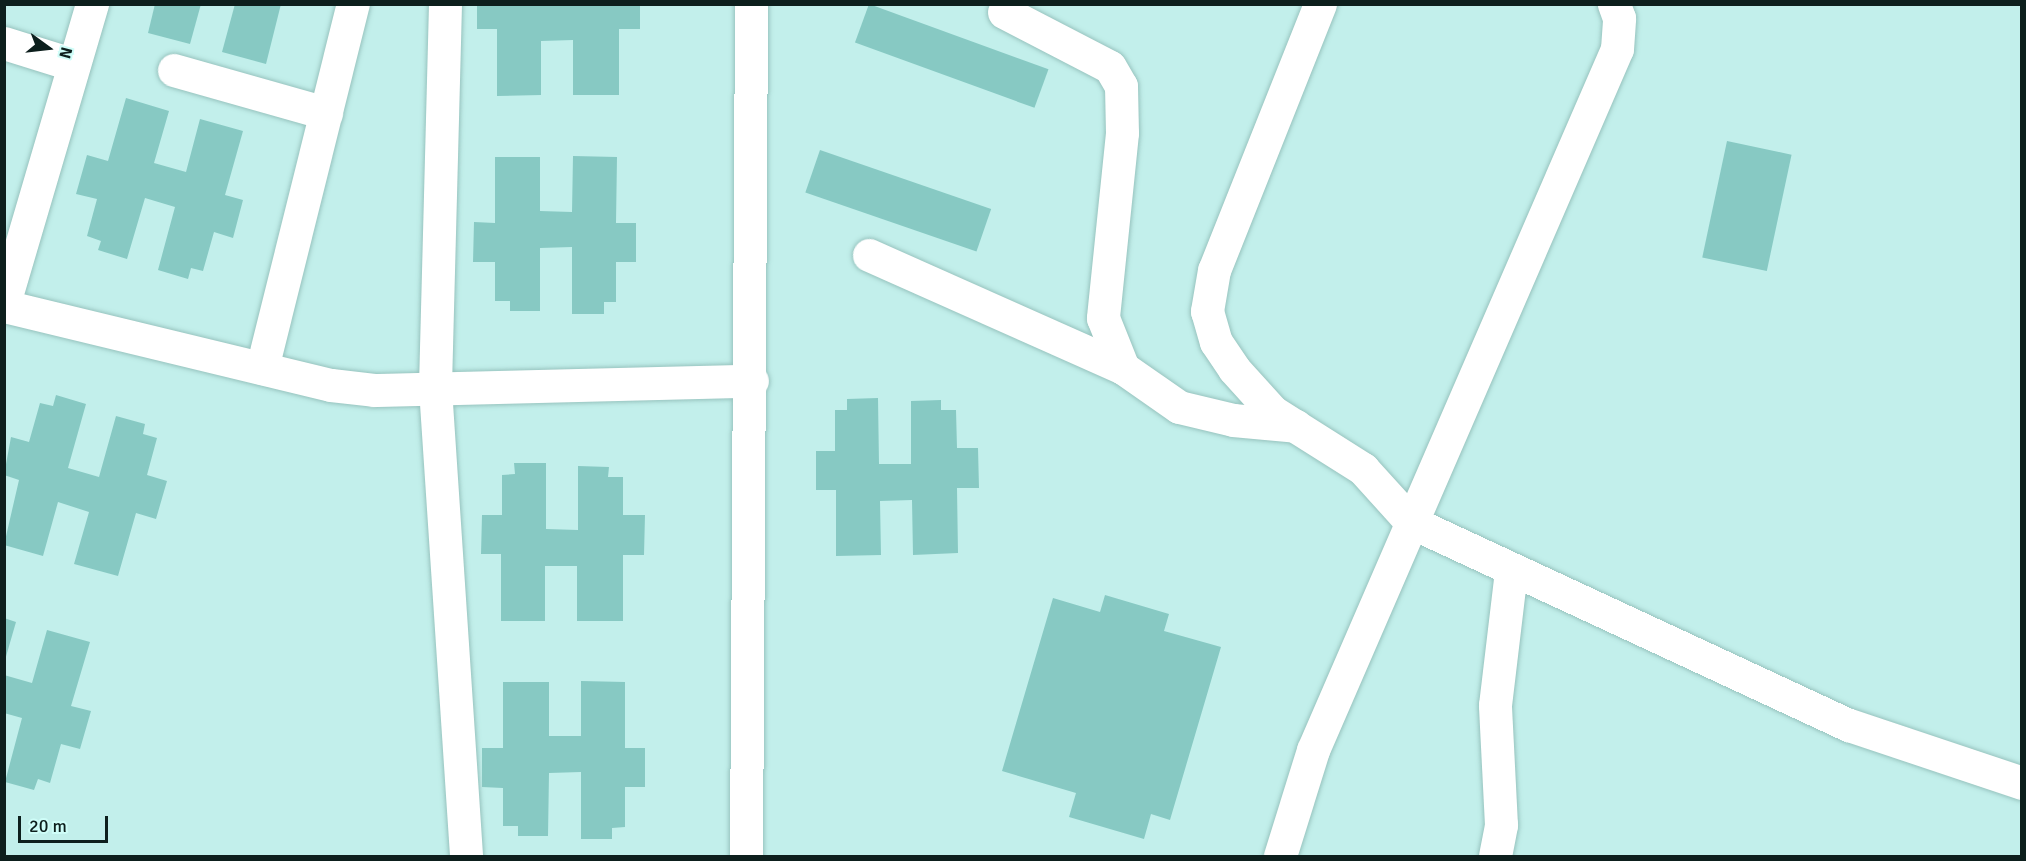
<!DOCTYPE html>
<style>
body{margin:0}
#map{position:relative;width:2026px;height:861px;overflow:hidden;background:#c2efeb;font-family:Signika,sans-serif}
div>[style]{position:absolute}
.building>*{inset:0;background:#87c9c3;transform-origin:0 0}
.roads{filter:drop-shadow(0 0 2px #97c3be) drop-shadow(0 0 2px #97c3be)}
.minor>*{height:33px;margin:-16.5px;padding:0 16.5px;transform-origin:16.5px;border-radius:16.5px;background:#fff}
span{translate:-50% -50%;white-space:nowrap;text-align:center;line-height:1.15;-webkit-text-stroke:4.5px #cffdf8;paint-order:stroke}
.frame{position:absolute;inset:0;border:6px solid #0d1f1d;pointer-events:none}
.north{position:absolute;left:18px;top:18px;width:60px;height:60px;-webkit-text-stroke:4px #cffdf8;paint-order:stroke;rotate:105deg;font-size:16px;font-weight:700;line-height:24px;text-align:center;color:#0d1f1d}
.north::after{content:'';display:block;margin:auto;width:21px;height:27px;background:#0d1f1d;clip-path:polygon(50% 0,100% 100%,50% 72%,0 100%)}
.scale{position:absolute;left:18px;top:816px;width:90px;height:27px;box-sizing:border-box;border:3px solid #0d1f1d;border-top:0;padding-left:8px;font-size:18px;line-height:21px;white-space:nowrap;color:#0d1f1d;-webkit-text-stroke:4px #cffdf8;paint-order:stroke}
</style>
<div id="map">
<div class="building">
<i style="clip-path:polygon(155px 4px,201px 4px,190px 44px,148px 33px)"></i>
<i style="clip-path:polygon(235px 4px,281px 4px,266px 64px,222px 52px)"></i>
<i style="clip-path:polygon(477px 4px,640px 4px,640px 29px,619px 29px,619px 95px,573px 95px,573px 40px,541px 41px,541px 95px,497px 96px,497px 29px,477px 29px)"></i>
<i style="left:869px;top:4px;width:191px;height:41px;rotate:20deg"></i>
<i style="clip-path:polygon(126px 98px,169px 111px,154px 163px,186px 172px,200px 119px,243px 131px,225px 195px,243px 200px,233px 238px,214px 232px,203px 271px,191px 268px,188px 279px,158px 270px,175px 207px,145px 198px,127px 259px,98px 250px,101px 241px,87px 236px,97px 199px,76px 194px,87px 155px,108px 161px)"></i>
<i style="left:1727px;top:141px;width:66px;height:119px;rotate:12deg"></i>
<i style="left:820px;top:150px;width:181px;height:45px;rotate:19deg"></i>
<i style="clip-path:polygon(573px 156px,617px 157px,616px 223px,636px 223px,636px 262px,616px 262px,616px 302px,604px 302px,604px 314px,572px 314px,572px 247px,540px 248px,540px 311px,510px 311px,510px 301px,495px 301px,495px 262px,473px 262px,474px 222px,495px 223px,495px 157px,540px 157px,540px 211px,572px 212px)"></i>
<i style="clip-path:polygon(56px 395px,86px 404px,68px 468px,99px 477px,116px 416px,145px 424px,143px 434px,157px 438px,147px 475px,167px 481px,156px 519px,136px 513px,118px 576px,74px 564px,89px 512px,58px 502px,43px 556px,4px 545px,19px 480px,4px 475px,11px 437px,29px 442px,40px 403px,53px 406px)"></i>
<i style="clip-path:polygon(878px 398px,879px 464px,911px 464px,911px 401px,941px 400px,941px 410px,956px 410px,957px 448px,978px 448px,979px 488px,957px 488px,958px 553px,913px 555px,912px 500px,880px 501px,881px 555px,836px 556px,836px 490px,816px 490px,816px 451px,835px 451px,835px 410px,847px 410px,847px 399px)"></i>
<i style="clip-path:polygon(514px 463px,546px 463px,546px 529px,578px 530px,578px 466px,609px 467px,608px 477px,623px 477px,623px 515px,645px 515px,644px 555px,623px 555px,623px 621px,577px 621px,577px 566px,545px 566px,545px 621px,501px 621px,501px 554px,481px 554px,482px 515px,502px 515px,502px 475px,515px 474px)"></i>
<i style="clip-path:polygon(1105px 595px,1169px 614px,1164px 631px,1221px 647px,1170px 820px,1151px 814px,1144px 839px,1069px 817px,1076px 793px,1002px 771px,1053px 598px,1100px 612px)"></i>
<i style="clip-path:polygon(4px 618px,16px 622px,5px 660px,4px 660px)"></i>
<i style="clip-path:polygon(47px 630px,90px 642px,71px 706px,91px 711px,80px 749px,61px 744px,50px 783px,38px 779px,34px 790px,5px 782px,22px 718px,4px 713px,4px 675px,32px 683px)"></i>
<i style="clip-path:polygon(581px 681px,625px 682px,625px 748px,645px 748px,645px 787px,625px 787px,625px 827px,612px 828px,612px 839px,581px 839px,581px 772px,549px 773px,548px 836px,518px 836px,518px 826px,503px 826px,503px 788px,482px 787px,482px 748px,503px 748px,503px 682px,549px 682px,549px 736px,581px 736px)"></i>
</div>
<div class="roads">
<div class="minor">
<i style="left:445px;top:4px;width:384px;rotate:91.5deg"></i>
<i style="left:435px;top:388px;width:469px;rotate:86.2deg"></i>
<i style="left:1320px;top:4px;width:286px;rotate:111.7deg"></i>
<i style="left:1214px;top:270px;width:42px;rotate:99.7deg"></i>
<i style="left:1207px;top:311px;width:32px;rotate:74deg"></i>
<i style="left:1216px;top:342px;width:32px;rotate:56deg"></i>
<i style="left:1234px;top:369px;width:58px;rotate:47.8deg"></i>
<i style="left:1273px;top:412px;width:107px;rotate:32.3deg"></i>
<i style="left:1363px;top:469px;width:72px;rotate:47.8deg"></i>
<i style="left:1411px;top:522px;width:483px;rotate:24.9deg"></i>
<i style="left:1849px;top:725px;width:182px;rotate:18.5deg"></i>
<i style="left:1004px;top:12px;width:119px;rotate:27.4deg"></i>
<i style="left:1110px;top:67px;width:22px;rotate:60deg"></i>
<i style="left:1121px;top:86px;width:47px;rotate:88.8deg"></i>
<i style="left:1122px;top:133px;width:186px;rotate:95.9deg"></i>
<i style="left:1103px;top:318px;width:54px;rotate:68.2deg"></i>
<i style="left:1123px;top:368px;width:68px;rotate:34.9deg"></i>
<i style="left:1179px;top:407px;width:56px;rotate:13.5deg"></i>
<i style="left:1233px;top:420px;width:63px;rotate:5.4deg"></i>
<i style="left:4px;top:43px;width:73px;rotate:17.4deg"></i>
<i style="left:174px;top:70px;width:158px;rotate:15.8deg"></i>
<i style="left:869px;top:255px;width:278px;rotate:24deg"></i>
<i style="left:4px;top:303px;width:312px;rotate:-73.6deg"></i>
<i style="left:4px;top:306px;width:336px;rotate:13.6deg"></i>
<i style="left:331px;top:385px;width:43px;rotate:6.6deg"></i>
<i style="left:374px;top:390px;width:378px;rotate:-1.4deg"></i>
<i style="left:262px;top:368px;width:375px;rotate:-76deg"></i>
<i style="left:746px;top:856px;width:852px;rotate:-89.66deg"></i>
<i style="left:1280px;top:856px;width:111px;rotate:-72.7deg"></i>
<i style="left:1313px;top:750px;width:764px;rotate:-66.56deg"></i>
<i style="left:1617px;top:49px;width:31px;rotate:-86deg"></i>
<i style="left:1619px;top:18px;width:15px;rotate:-110deg"></i>
<i style="left:1495px;top:856px;width:32px;rotate:-79deg"></i>
<i style="left:1501px;top:825px;width:120px;rotate:-92.9deg"></i>
<i style="left:1495px;top:705px;width:136px;rotate:-83.2deg"></i>
</div>
</div>
<div class="frame"></div>
<div class="north">N</div>
<div class="scale">20 m</div>
</div>
